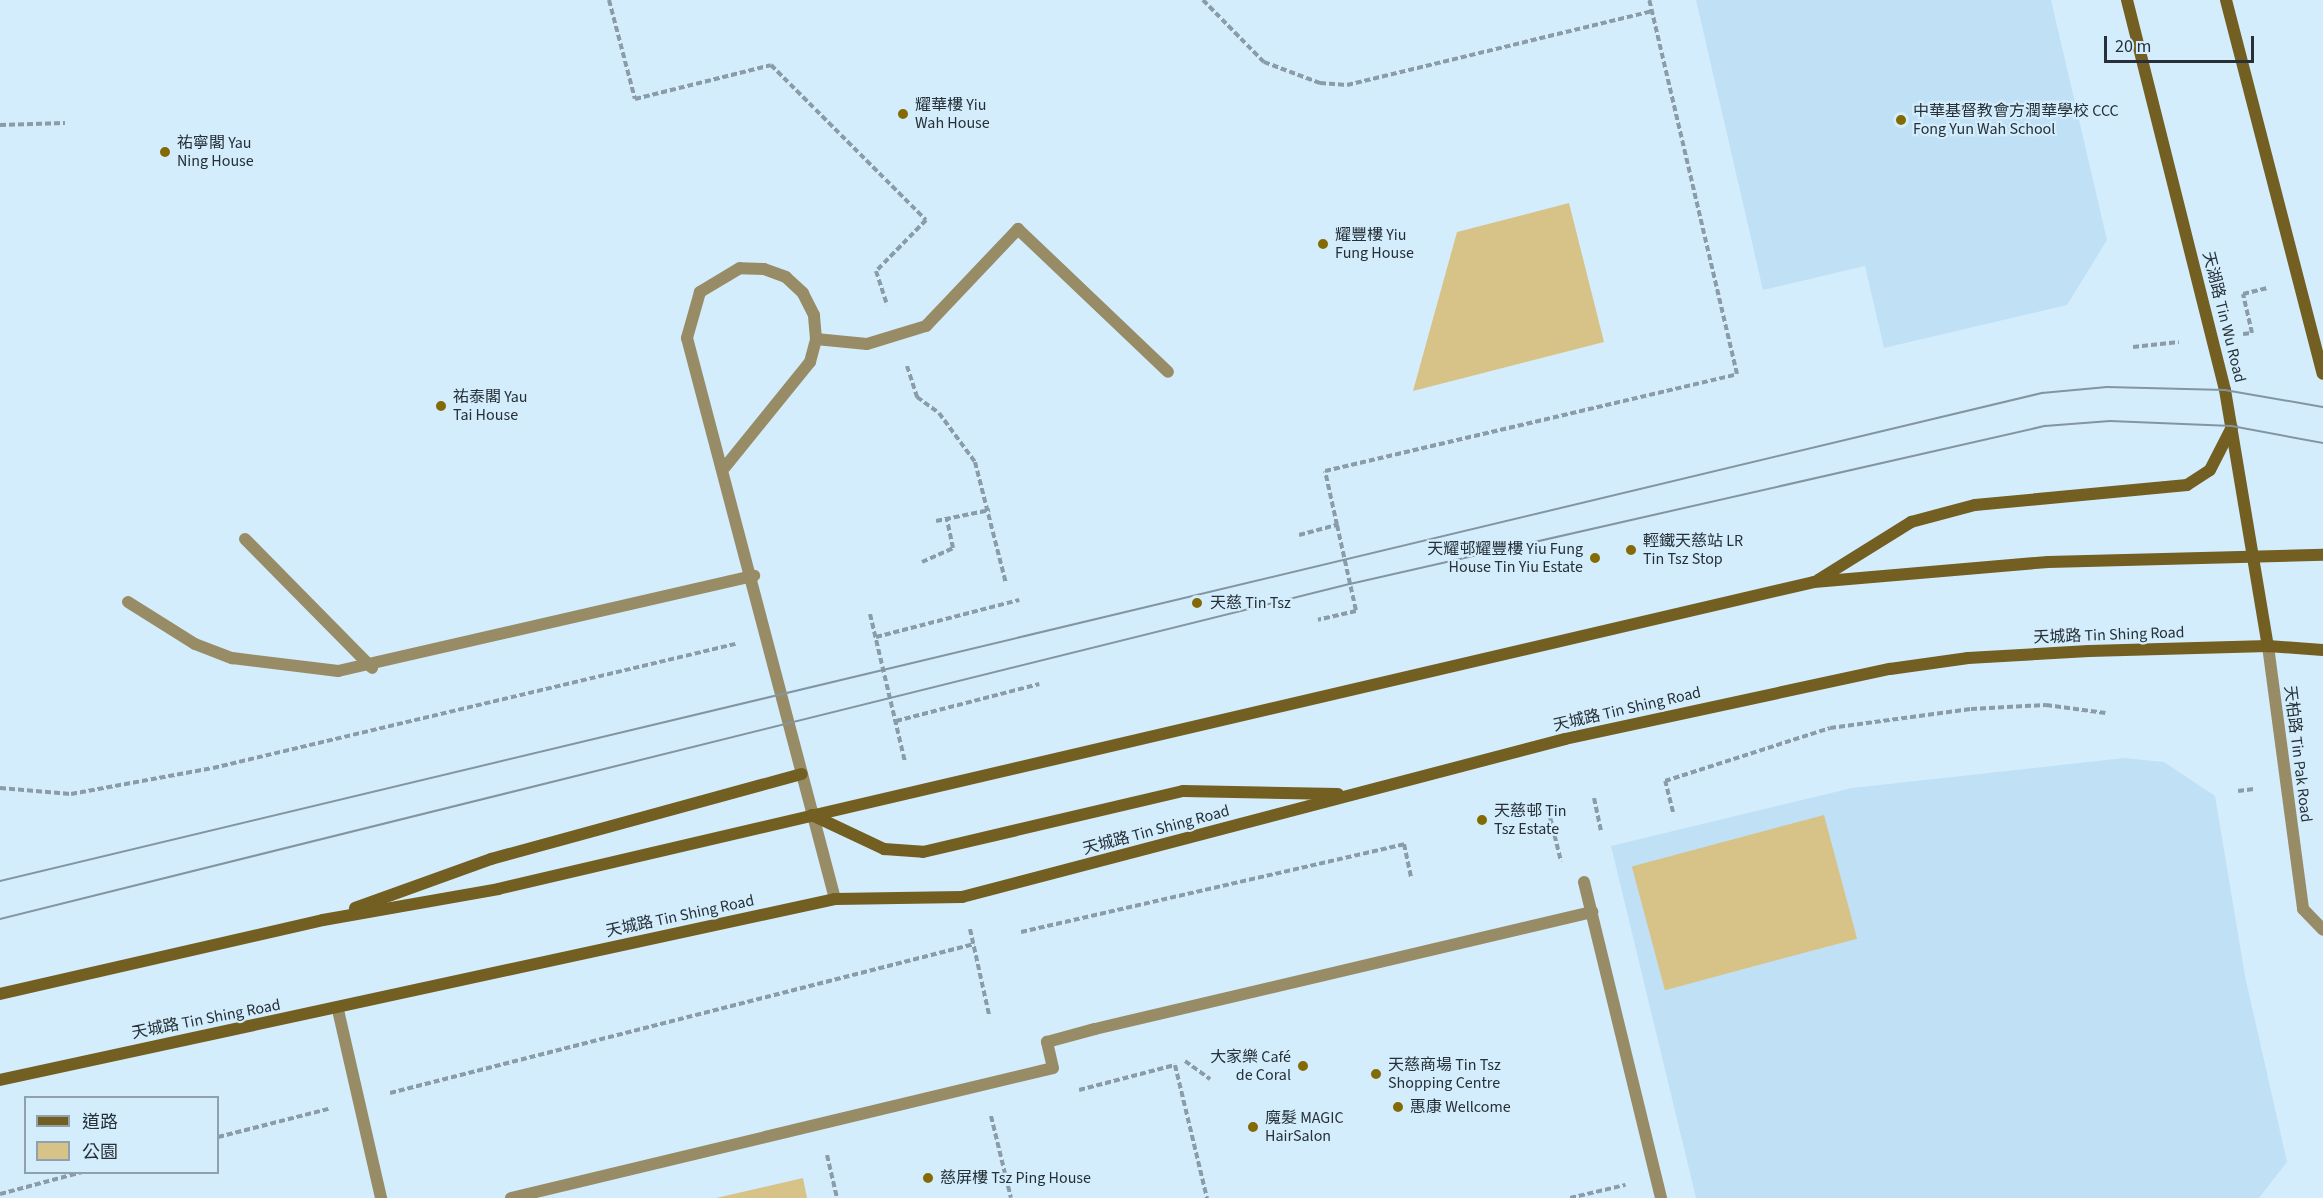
<!DOCTYPE html>
<meta charset="utf-8">
<style>
body{margin:0}
#map{position:relative;width:2323px;height:1198px;overflow:hidden;background:#d3edfd;font-family:"Source Sans 3","Noto Sans TC",sans-serif}
div>[style]{position:absolute}
.built>*{inset:0;background:#c0e0f5}
.green>*{inset:0;background:#d7c387;transform-origin:0 0}
.path>*{height:4px;margin-top:-2px;transform-origin:0;background:repeating-linear-gradient(90deg,#899ca8 0 6px,transparent 0 9px)}
.service>*{height:12px;margin:-6px;padding:0 6px;transform-origin:6px;border-radius:6px;background:#988c66}
.minor>*{height:12px;margin:-6px;padding:0 6px;transform-origin:6px;border-radius:6px;background:#988c66}
.secondary>*{height:12px;margin:-6px;padding:0 6px;transform-origin:6px;border-radius:6px;background:#725f21}
.tram>*{height:1.5px;margin:-0.75px;padding:0 0.75px;transform-origin:0.75px;border-radius:0.75px;background:#8395a0}
.dots>*{width:16px;height:16px;translate:-50% -50%;box-sizing:border-box;border:3px solid #d3edfd;border-radius:50%}
span{translate:-50% -50%;white-space:nowrap;text-align:center;line-height:1.15;-webkit-text-stroke:4.5px #d3edfd;paint-order:stroke}
.poi-label{font-size:16px;color:#263036}
.left{translate:0 -50%;text-align:left}
.right{translate:-100% -50%;text-align:right}
.street-label{font-size:16px;color:#263036}
.legend{position:absolute;left:24px;top:1096px;width:195px;height:78px;box-sizing:border-box;background:#d3edfd;border:2px solid #8ea1ad;margin:0;padding:8px 10px;list-style:none;font-size:18px;color:#263036}
.legend li{display:flex;align-items:center;gap:12px;height:30px}
.legend b{width:30px;border:2px solid #8ea1ad}
.scale{position:absolute;left:2104px;top:36px;width:150px;height:27px;box-sizing:border-box;border:3px solid #263036;border-top:0;padding-left:8px;font-size:18px;line-height:21px;white-space:nowrap;color:#263036;-webkit-text-stroke:4px #d3edfd;paint-order:stroke}
</style>
<div id="map">
<div class="built">
<i style="clip-path:polygon(1696px 0,2051px 0,2107px 240px,2067px 305px,1884px 348px,1865px 266px,1763px 290px)"></i>
<i style="clip-path:polygon(2124px 758px,2164px 762px,2215px 796px,2245px 976px,2287px 1162px,2259px 1198px,1696px 1198px,1611px 846px,1852px 788px)"></i>
</div>
<div class="green">
<i style="clip-path:polygon(1569px 203px,1604px 342px,1413px 391px,1457px 232px)"></i>
<i style="left:1824px;top:815px;width:128px;height:199px;rotate:75deg"></i>
<i style="clip-path:polygon(803px 1178px,807px 1198px,716px 1198px)"></i>
</div>
<div class="path">
<i style="left:609px;top:0;width:102px;rotate:75.3deg"></i>
<i style="left:635px;top:99px;width:140px;rotate:-14deg"></i>
<i style="left:771px;top:65px;width:219px;rotate:45deg"></i>
<i style="left:926px;top:220px;width:71px;rotate:134.4deg"></i>
<i style="left:876px;top:271px;width:36px;rotate:72deg"></i>
<i style="left:1203px;top:0;width:87px;rotate:45.5deg"></i>
<i style="left:1264px;top:62px;width:60px;rotate:20.6deg"></i>
<i style="left:1320px;top:83px;width:27px;rotate:4deg"></i>
<i style="left:1347px;top:85px;width:314px;rotate:-13.6deg"></i>
<i style="left:0;top:125px;width:65px;rotate:-1.8deg"></i>
<i style="left:2243px;top:334px;width:9px;rotate:-6deg"></i>
<i style="left:2252px;top:333px;width:40px;rotate:-103deg"></i>
<i style="left:2243px;top:294px;width:25px;rotate:-14deg"></i>
<i style="left:2133px;top:347px;width:46px;rotate:-6.2deg"></i>
<i style="left:907px;top:366px;width:33px;rotate:72deg"></i>
<i style="left:917px;top:397px;width:27px;rotate:36deg"></i>
<i style="left:939px;top:413px;width:61px;rotate:53.7deg"></i>
<i style="left:975px;top:462px;width:126px;rotate:75.7deg"></i>
<i style="left:936px;top:521px;width:55px;rotate:-11.5deg"></i>
<i style="left:1337px;top:525px;width:55px;rotate:-102.5deg"></i>
<i style="left:1325px;top:471px;width:423px;rotate:-13.2deg"></i>
<i style="left:1737px;top:374px;width:384px;rotate:-103.2deg"></i>
<i style="left:1299px;top:535px;width:39px;rotate:-15deg"></i>
<i style="left:1337px;top:525px;width:88px;rotate:77.5deg"></i>
<i style="left:1356px;top:611px;width:39px;rotate:167deg"></i>
<i style="left:922px;top:562px;width:34px;rotate:-24deg"></i>
<i style="left:953px;top:548px;width:30px;rotate:-102deg"></i>
<i style="left:870px;top:614px;width:152px;rotate:76.7deg"></i>
<i style="left:876px;top:637px;width:148px;rotate:-14.5deg"></i>
<i style="left:896px;top:721px;width:148px;rotate:-14.5deg"></i>
<i style="left:0;top:788px;width:71px;rotate:4.8deg"></i>
<i style="left:71px;top:794px;width:144px;rotate:-10.4deg"></i>
<i style="left:213px;top:768px;width:537px;rotate:-13.36deg"></i>
<i style="left:2238px;top:791px;width:16px;rotate:-7deg"></i>
<i style="left:1594px;top:798px;width:33px;rotate:78deg"></i>
<i style="left:1548px;top:809px;width:54px;rotate:76deg"></i>
<i style="left:1673px;top:812px;width:32px;rotate:-104deg"></i>
<i style="left:1665px;top:781px;width:173px;rotate:-17.8deg"></i>
<i style="left:1830px;top:728px;width:142px;rotate:-7.7deg"></i>
<i style="left:1971px;top:709px;width:75px;rotate:-3.1deg"></i>
<i style="left:2046px;top:705px;width:60px;rotate:7.7deg"></i>
<i style="left:970px;top:929px;width:88px;rotate:77.5deg"></i>
<i style="left:1021px;top:932px;width:393px;rotate:-12.9deg"></i>
<i style="left:1404px;top:844px;width:35px;rotate:78deg"></i>
<i style="left:1185px;top:1061px;width:31px;rotate:36deg"></i>
<i style="left:1079px;top:1090px;width:99px;rotate:-14.6deg"></i>
<i style="left:1175px;top:1065px;width:137px;rotate:76.5deg"></i>
<i style="left:390px;top:1093px;width:603px;rotate:-14.31deg"></i>
<i style="left:991px;top:1116px;width:84px;rotate:76.3deg"></i>
<i style="left:218px;top:1137px;width:114px;rotate:-14.3deg"></i>
<i style="left:827px;top:1155px;width:44px;rotate:76.9deg"></i>
<i style="left:0;top:1194px;width:85px;rotate:-15deg"></i>
<i style="left:1570px;top:1198px;width:57px;rotate:-13.3deg"></i>
</div>
<div class="service">
<i style="left:816px;top:339px;width:51px;rotate:5.6deg"></i>
<i style="left:867px;top:344px;width:62px;rotate:-17deg"></i>
<i style="left:926px;top:326px;width:134px;rotate:-46.5deg"></i>
<i style="left:1018px;top:229px;width:207px;rotate:43.6deg"></i>
<i style="left:725px;top:467px;width:135px;rotate:-51deg"></i>
<i style="left:810px;top:362px;width:24px;rotate:-75deg"></i>
<i style="left:816px;top:339px;width:24px;rotate:-95deg"></i>
<i style="left:814px;top:315px;width:25px;rotate:-117deg"></i>
<i style="left:803px;top:293px;width:23px;rotate:-137deg"></i>
<i style="left:786px;top:277px;width:23px;rotate:-160deg"></i>
<i style="left:764px;top:269px;width:24px;rotate:-178deg"></i>
<i style="left:740px;top:268px;width:47px;rotate:149deg"></i>
<i style="left:700px;top:292px;width:48px;rotate:105.8deg"></i>
<i style="left:687px;top:338px;width:580px;rotate:75.22deg"></i>
<i style="left:245px;top:539px;width:181px;rotate:45.4deg"></i>
<i style="left:128px;top:602px;width:79px;rotate:32.1deg"></i>
<i style="left:195px;top:644px;width:40px;rotate:21deg"></i>
<i style="left:232px;top:658px;width:107px;rotate:7deg"></i>
<i style="left:338px;top:671px;width:427px;rotate:-12.9deg"></i>
<i style="left:1584px;top:882px;width:325px;rotate:76.3deg"></i>
<i style="left:338px;top:1010px;width:193px;rotate:77.1deg"></i>
<i style="left:511px;top:1198px;width:557px;rotate:-13.49deg"></i>
<i style="left:1053px;top:1068px;width:27px;rotate:-103deg"></i>
<i style="left:1047px;top:1042px;width:50px;rotate:-15.2deg"></i>
<i style="left:1095px;top:1029px;width:511px;rotate:-13.25deg"></i>
</div>
<div class="minor">
<i style="left:2268px;top:646px;width:265px;rotate:82.4deg"></i>
<i style="left:2303px;top:909px;width:29px;rotate:46deg"></i>
</div>
<div class="secondary">
<i style="left:2127px;top:0;width:402px;rotate:75.9deg"></i>
<i style="left:2225px;top:390px;width:260px;rotate:80.5deg"></i>
<i style="left:2226px;top:0;width:386px;rotate:75.5deg"></i>
<i style="left:1818px;top:580px;width:110px;rotate:-31.9deg"></i>
<i style="left:1911px;top:522px;width:66px;rotate:-14.9deg"></i>
<i style="left:1975px;top:505px;width:213px;rotate:-5.4deg"></i>
<i style="left:2187px;top:485px;width:27px;rotate:-33deg"></i>
<i style="left:2210px;top:470px;width:48px;rotate:-62.9deg"></i>
<i style="left:812px;top:815px;width:80px;rotate:25.3deg"></i>
<i style="left:884px;top:849px;width:39px;rotate:4deg"></i>
<i style="left:923px;top:852px;width:267px;rotate:-13.2deg"></i>
<i style="left:1183px;top:791px;width:155px;rotate:1.1deg"></i>
<i style="left:355px;top:908px;width:145px;rotate:-19.8deg"></i>
<i style="left:491px;top:859px;width:322px;rotate:-15.3deg"></i>
<i style="left:0;top:994px;width:331px;rotate:-12.9deg"></i>
<i style="left:323px;top:920px;width:178px;rotate:-10deg"></i>
<i style="left:498px;top:889px;width:1351px;rotate:-13.13deg"></i>
<i style="left:1814px;top:582px;width:235px;rotate:-4.9deg"></i>
<i style="left:2048px;top:562px;width:275px;rotate:-1.5deg"></i>
<i style="left:0;top:1080px;width:854px;rotate:-12.23deg"></i>
<i style="left:835px;top:899px;width:127px;rotate:-0.9deg"></i>
<i style="left:962px;top:897px;width:623px;rotate:-14.68deg"></i>
<i style="left:1565px;top:739px;width:332px;rotate:-12.2deg"></i>
<i style="left:1890px;top:669px;width:79px;rotate:-8deg"></i>
<i style="left:1968px;top:658px;width:121px;rotate:-3.3deg"></i>
<i style="left:2089px;top:651px;width:179px;rotate:-1.6deg"></i>
<i style="left:2268px;top:646px;width:55px;rotate:4.2deg"></i>
</div>
<div class="tram">
<i style="left:0;top:881px;width:2100px;rotate:-13.44deg"></i>
<i style="left:2042px;top:393px;width:65px;rotate:-5.3deg"></i>
<i style="left:2107px;top:387px;width:118px;rotate:1.5deg"></i>
<i style="left:2225px;top:390px;width:99px;rotate:9.8deg"></i>
<i style="left:0;top:919px;width:1391px;rotate:-13.94deg"></i>
<i style="left:1350px;top:584px;width:713px;rotate:-12.81deg"></i>
<i style="left:2045px;top:426px;width:65px;rotate:-4.4deg"></i>
<i style="left:2110px;top:421px;width:122px;rotate:2.3deg"></i>
<i style="left:2232px;top:426px;width:93px;rotate:10.6deg"></i>
</div>
<div class="dots">
<i style="left:903px;top:114px;background:#846a05"></i>
<i style="left:1901px;top:120px;background:#846a05"></i>
<i style="left:165px;top:152px;background:#846a05"></i>
<i style="left:1323px;top:244px;background:#846a05"></i>
<i style="left:441px;top:406px;background:#846a05"></i>
<i style="left:1631px;top:550px;background:#846a05"></i>
<i style="left:1595px;top:558px;background:#846a05"></i>
<i style="left:1197px;top:603px;background:#846a05"></i>
<i style="left:1482px;top:820px;background:#846a05"></i>
<i style="left:1303px;top:1066px;background:#846a05"></i>
<i style="left:1376px;top:1074px;background:#846a05"></i>
<i style="left:1398px;top:1107px;background:#846a05"></i>
<i style="left:1253px;top:1127px;background:#846a05"></i>
<i style="left:928px;top:1178px;background:#846a05"></i>
</div>
<div class="poi-label">
<span class="left" style="left:915px;top:114px">耀華樓 Yiu<br>Wah House</span>
<span class="left" style="left:1913px;top:120px">中華基督教會方潤華學校 CCC<br>Fong Yun Wah School</span>
<span class="left" style="left:177px;top:152px">祐寧閣 Yau<br>Ning House</span>
<span class="left" style="left:1335px;top:244px">耀豐樓 Yiu<br>Fung House</span>
<span class="left" style="left:453px;top:406px">祐泰閣 Yau<br>Tai House</span>
<span class="left" style="left:1643px;top:550px">輕鐵天慈站 LR<br>Tin Tsz Stop</span>
<span class="right" style="left:1583px;top:558px">天耀邨耀豐樓 Yiu Fung<br>House Tin Yiu Estate</span>
<span class="left" style="left:1210px;top:603px">天慈 Tin Tsz</span>
<span class="left" style="left:1494px;top:820px">天慈邨 Tin<br>Tsz Estate</span>
<span class="right" style="left:1291px;top:1066px">大家樂 Café<br>de Coral</span>
<span class="left" style="left:1388px;top:1074px">天慈商場 Tin Tsz<br>Shopping Centre</span>
<span class="left" style="left:1410px;top:1107px">惠康 Wellcome</span>
<span class="left" style="left:1265px;top:1127px">魔髮 MAGIC<br>HairSalon</span>
<span class="left" style="left:940px;top:1178px">慈屏樓 Tsz Ping House</span>
</div>
<div class="street-label">
<span style="left:2224px;top:317px;rotate:76deg">天湖路 Tin Wu Road</span>
<span style="left:2109px;top:635px;rotate:-2deg">天城路 Tin Shing Road</span>
<span style="left:1627px;top:709px;rotate:-13deg">天城路 Tin Shing Road</span>
<span style="left:2298px;top:754px;rotate:83deg">天柏路 Tin Pak Road</span>
<span style="left:1156px;top:830px;rotate:-15deg">天城路 Tin Shing Road</span>
<span style="left:680px;top:916px;rotate:-12deg">天城路 Tin Shing Road</span>
<span style="left:206px;top:1019px;rotate:-11deg">天城路 Tin Shing Road</span>
</div>
<ul class="legend">
<li><b style="height:8px;background:#725f21"></b>道路</li>
<li><b style="height:16px;background:#d7c387"></b>公園</li>
</ul>
<div class="scale">20 m</div>
</div>
